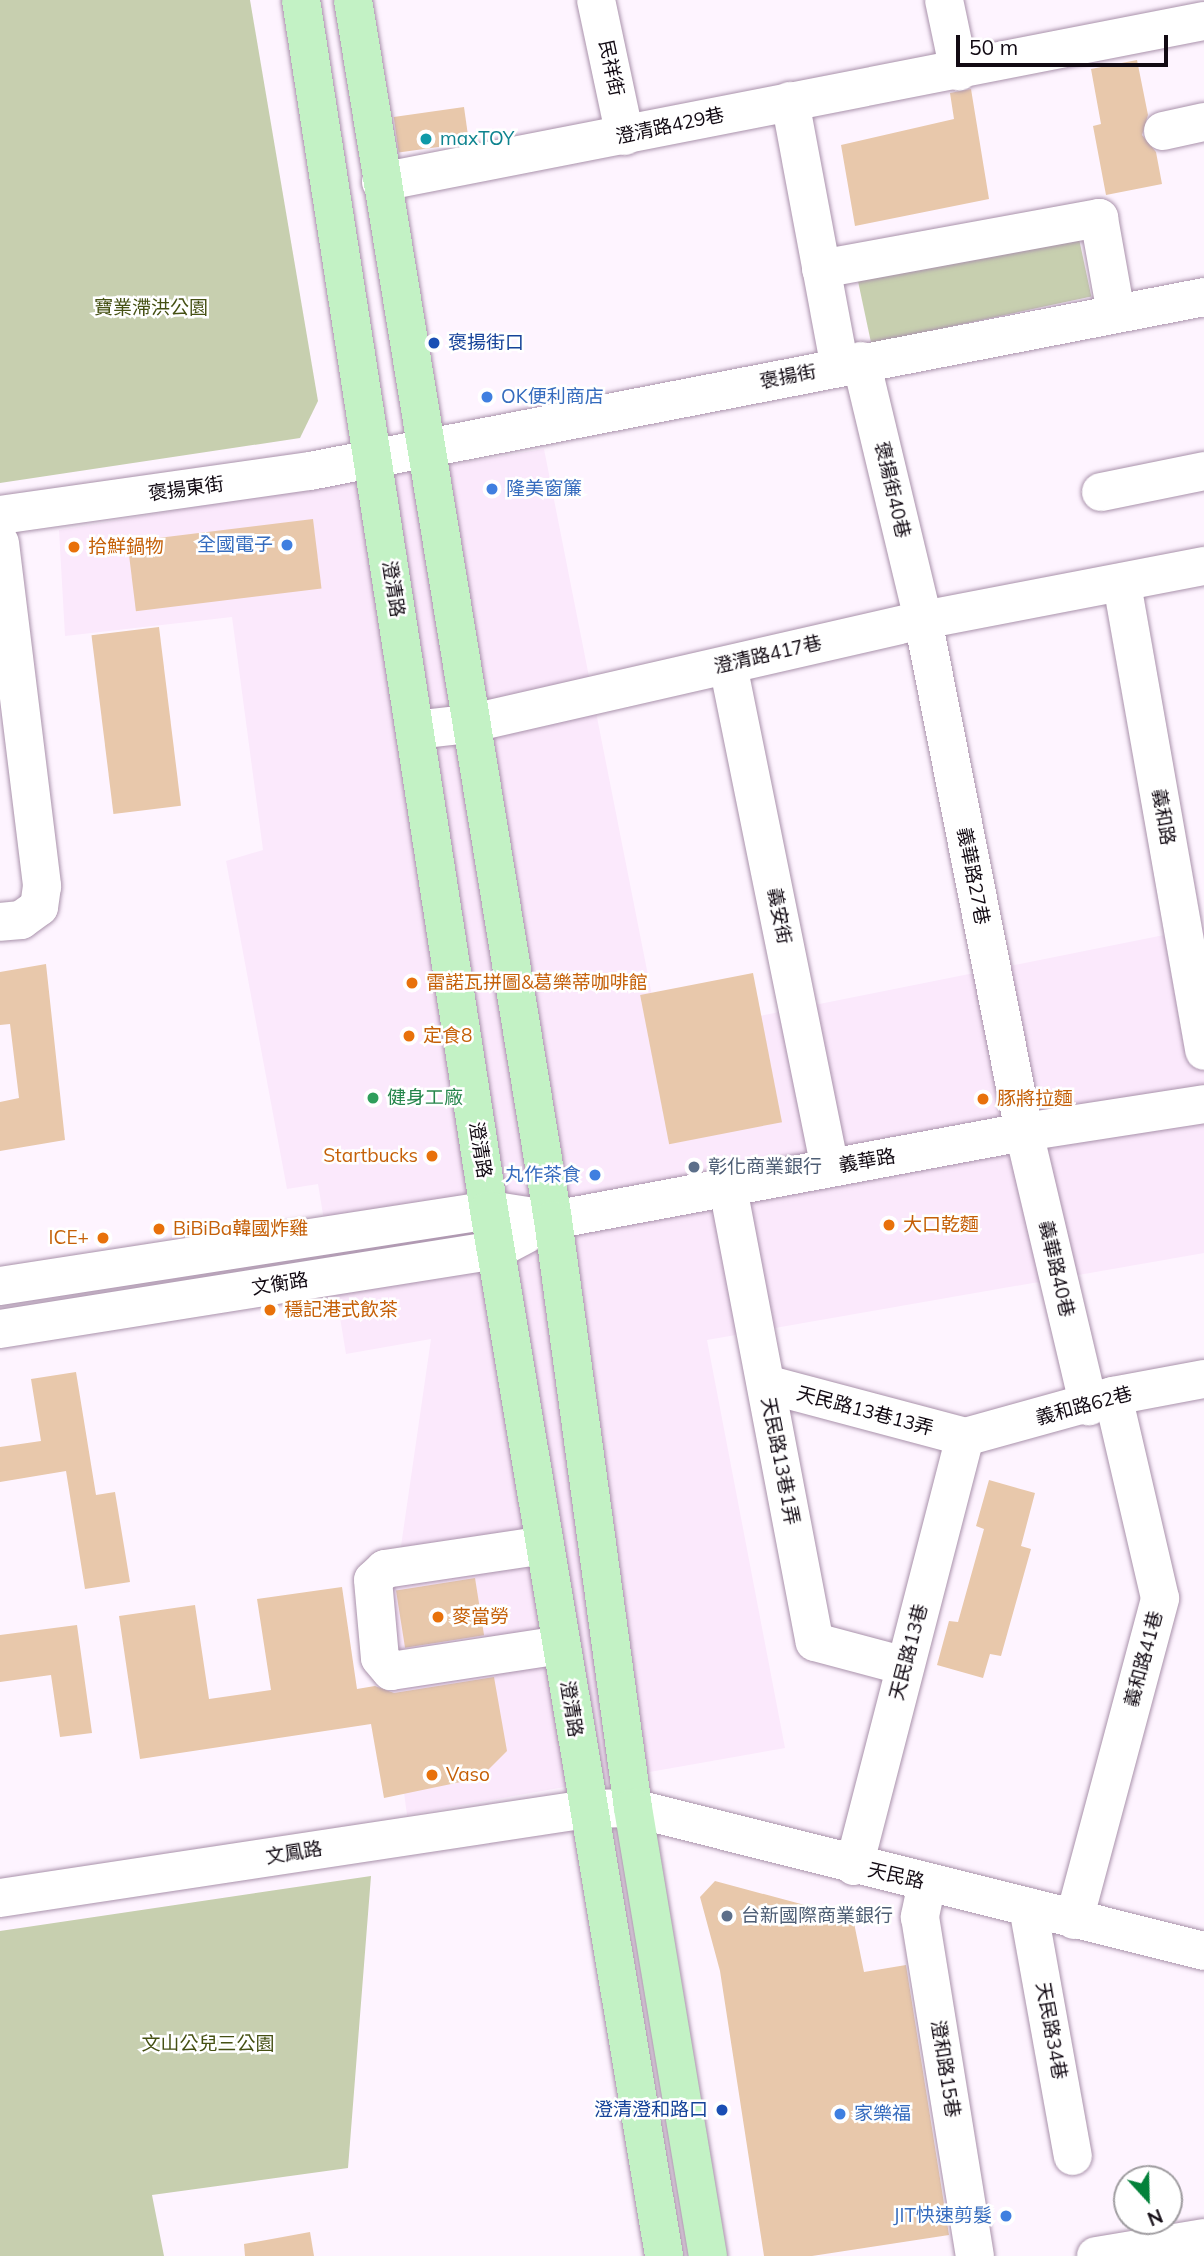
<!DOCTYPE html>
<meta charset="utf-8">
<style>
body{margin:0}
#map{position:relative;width:1204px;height:2256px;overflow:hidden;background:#fef4ff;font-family:Mulish,"Noto Sans TC",sans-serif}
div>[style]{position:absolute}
.built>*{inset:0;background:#fbe9fc}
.green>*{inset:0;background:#c7cfaf;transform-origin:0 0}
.building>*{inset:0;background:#e8c8ab;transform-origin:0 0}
.roads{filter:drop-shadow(0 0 2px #a992ab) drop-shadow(0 0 2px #a992ab)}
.minor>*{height:38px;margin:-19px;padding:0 19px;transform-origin:19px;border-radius:19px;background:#fff}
.major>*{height:38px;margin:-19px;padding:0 19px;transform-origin:19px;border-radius:19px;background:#c3f2c5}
.dots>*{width:19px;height:19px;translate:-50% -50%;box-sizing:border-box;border:4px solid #fff;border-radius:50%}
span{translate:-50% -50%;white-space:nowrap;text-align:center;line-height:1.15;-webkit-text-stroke:5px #fff;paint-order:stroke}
.street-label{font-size:19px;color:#120a13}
.culture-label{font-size:19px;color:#0d838f}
.left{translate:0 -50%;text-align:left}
.park-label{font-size:19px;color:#455013}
.transit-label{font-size:19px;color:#164399}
.right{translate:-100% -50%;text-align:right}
.shop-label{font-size:19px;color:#366cbe}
.food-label{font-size:19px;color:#c56008}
.leisure-label{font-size:19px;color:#27864d}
.service-label{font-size:19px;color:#4e5e75}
.north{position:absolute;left:1113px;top:2165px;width:70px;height:70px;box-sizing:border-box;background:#fff;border:2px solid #a09da1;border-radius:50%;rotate:158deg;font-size:19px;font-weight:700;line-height:28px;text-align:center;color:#120a13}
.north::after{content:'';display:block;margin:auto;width:24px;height:32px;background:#03813a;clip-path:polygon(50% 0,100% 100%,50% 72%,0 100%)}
.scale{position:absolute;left:956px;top:35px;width:212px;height:32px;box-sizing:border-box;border:4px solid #120a13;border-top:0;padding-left:9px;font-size:21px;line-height:24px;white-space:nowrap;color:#120a13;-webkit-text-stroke:5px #fff;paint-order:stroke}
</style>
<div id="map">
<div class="built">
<i style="clip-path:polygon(544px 449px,660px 1036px,1204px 927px,1204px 1253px,707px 1340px,785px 1748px,407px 1815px,373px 1560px,400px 1553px,431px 1339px,346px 1354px,318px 1184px,287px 1189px,226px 861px,263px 850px,232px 617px,65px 636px,59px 530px)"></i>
</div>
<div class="green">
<i style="clip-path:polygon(0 0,250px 0,318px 401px,300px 438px,0 483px)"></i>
<i style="left:1078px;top:234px;width:64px;height:225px;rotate:78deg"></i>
<i style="clip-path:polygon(371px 1876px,348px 2168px,152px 2195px,164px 2256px,0 2256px,0 1931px)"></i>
</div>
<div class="building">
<i style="clip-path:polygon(1137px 60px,1148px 115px,1142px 135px,1156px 152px,1162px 184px,1106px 195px,1093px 126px,1101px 124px,1091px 69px)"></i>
<i style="clip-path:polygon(971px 89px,989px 199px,855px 226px,841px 145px,954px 119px,950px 93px)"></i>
<i style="left:464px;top:107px;width:36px;height:71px;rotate:82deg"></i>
<i style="left:313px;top:519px;width:70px;height:187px;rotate:83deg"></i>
<i style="left:159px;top:627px;width:180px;height:68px;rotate:83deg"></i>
<i style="clip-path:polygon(46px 964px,65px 1140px,0 1151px,0 1102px,19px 1098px,10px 1024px,0 1025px,0 972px)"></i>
<i style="left:753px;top:973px;width:152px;height:115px;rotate:79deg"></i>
<i style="clip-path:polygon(76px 1372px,96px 1495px,115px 1492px,130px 1582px,85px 1589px,66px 1471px,0 1482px,0 1447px,41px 1441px,31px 1379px)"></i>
<i style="clip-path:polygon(989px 1480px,1035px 1493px,1021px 1546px,1031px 1549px,1001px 1656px,990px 1654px,983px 1678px,937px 1665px,949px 1621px,958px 1622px,984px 1529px,976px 1526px)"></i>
<i style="left:475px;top:1578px;width:58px;height:80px;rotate:81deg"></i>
<i style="clip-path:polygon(342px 1587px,357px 1689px,375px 1686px,394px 1693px,494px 1677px,507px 1751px,480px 1778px,384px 1798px,371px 1724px,140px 1759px,119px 1616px,195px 1605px,209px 1699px,271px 1690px,257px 1599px)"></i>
<i style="clip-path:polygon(77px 1625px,92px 1733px,60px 1737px,51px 1675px,0 1682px,0 1635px)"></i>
<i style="clip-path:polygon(715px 1881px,853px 1918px,864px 1972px,906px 1965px,949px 2235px,812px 2256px,764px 2256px,720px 1971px,700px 1897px)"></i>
<i style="clip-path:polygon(310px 2232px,314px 2256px,245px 2256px,244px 2244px)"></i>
</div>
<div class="roads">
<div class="minor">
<i style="left:596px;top:0;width:139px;rotate:78deg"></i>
<i style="left:944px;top:0;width:73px;rotate:78.1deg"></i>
<i style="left:790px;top:101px;width:271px;rotate:79.4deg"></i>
<i style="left:1163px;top:131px;width:42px;rotate:-12.4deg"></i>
<i style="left:381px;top:182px;width:839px;rotate:-11.07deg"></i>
<i style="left:821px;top:269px;width:283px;rotate:-10.4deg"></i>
<i style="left:1099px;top:218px;width:97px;rotate:79.9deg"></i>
<i style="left:861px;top:361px;width:266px;rotate:76.5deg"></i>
<i style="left:923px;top:620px;width:522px;rotate:78.84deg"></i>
<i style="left:1024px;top:1132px;width:282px;rotate:76.7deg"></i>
<i style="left:1101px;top:492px;width:105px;rotate:-11.5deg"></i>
<i style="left:0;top:515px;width:313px;rotate:-8.1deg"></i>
<i style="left:310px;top:471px;width:911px;rotate:-11.01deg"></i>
<i style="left:0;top:543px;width:346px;rotate:83deg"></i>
<i style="left:42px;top:886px;width:21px;rotate:98deg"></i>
<i style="left:39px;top:907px;width:22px;rotate:144deg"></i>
<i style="left:21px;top:920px;width:21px;rotate:175deg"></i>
<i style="left:1122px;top:584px;width:474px;rotate:80deg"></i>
<i style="left:728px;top:665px;width:513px;rotate:78.54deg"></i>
<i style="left:415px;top:730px;width:53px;rotate:-6.5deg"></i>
<i style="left:468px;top:724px;width:467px;rotate:-12.9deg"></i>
<i style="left:923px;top:620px;width:286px;rotate:-10.9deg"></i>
<i style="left:728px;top:1188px;width:462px;rotate:79.2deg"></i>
<i style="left:815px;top:1642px;width:93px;rotate:14.9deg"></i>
<i style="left:0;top:1286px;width:495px;rotate:-8.8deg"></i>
<i style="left:489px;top:1210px;width:65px;rotate:8.9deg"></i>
<i style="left:553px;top:1220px;width:479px;rotate:-10.6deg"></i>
<i style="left:1024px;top:1132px;width:182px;rotate:-8.8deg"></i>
<i style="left:0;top:1329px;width:502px;rotate:-9.05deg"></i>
<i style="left:496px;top:1250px;width:34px;rotate:-28deg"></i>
<i style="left:766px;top:1384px;width:206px;rotate:14.9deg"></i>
<i style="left:965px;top:1437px;width:154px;rotate:-15.5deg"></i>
<i style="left:1113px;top:1396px;width:93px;rotate:-10.6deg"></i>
<i style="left:545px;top:1545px;width:162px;rotate:171.5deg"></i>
<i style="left:385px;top:1569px;width:16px;rotate:137deg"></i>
<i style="left:373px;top:1580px;width:78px;rotate:84.9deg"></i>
<i style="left:380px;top:1658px;width:17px;rotate:50deg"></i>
<i style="left:391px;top:1671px;width:172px;rotate:-8.7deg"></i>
<i style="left:854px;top:1866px;width:443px;rotate:-75.5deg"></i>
<i style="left:927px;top:1883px;width:35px;rotate:102deg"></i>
<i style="left:920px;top:1917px;width:343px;rotate:80.8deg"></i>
<i style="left:0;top:1898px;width:594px;rotate:-8.62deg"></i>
<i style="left:587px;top:1809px;width:46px;rotate:-1.2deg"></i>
<i style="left:633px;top:1808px;width:589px;rotate:14.06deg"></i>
<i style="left:1028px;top:1907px;width:253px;rotate:79.8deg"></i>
<i style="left:1074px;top:1920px;width:333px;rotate:-75deg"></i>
<i style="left:1160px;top:1598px;width:207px;rotate:-103.1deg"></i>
<i style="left:1096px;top:2256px;width:109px;rotate:-9.5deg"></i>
</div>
<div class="major">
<i style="left:301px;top:0;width:1225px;rotate:81.17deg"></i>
<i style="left:489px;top:1210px;width:1061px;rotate:80.5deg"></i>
<i style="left:353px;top:0;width:1236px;rotate:80.69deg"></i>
<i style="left:553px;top:1220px;width:593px;rotate:82.25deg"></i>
<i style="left:633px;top:1808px;width:454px;rotate:80.5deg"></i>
</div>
</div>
<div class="dots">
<i style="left:426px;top:139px;background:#0f9aa8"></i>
<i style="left:434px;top:343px;background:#1a4fb4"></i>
<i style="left:487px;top:397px;background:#3f7fe0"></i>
<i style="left:492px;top:489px;background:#3f7fe0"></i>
<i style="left:287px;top:545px;background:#3f7fe0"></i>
<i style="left:74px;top:547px;background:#e8710a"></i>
<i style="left:412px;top:983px;background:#e8710a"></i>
<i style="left:409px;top:1036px;background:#e8710a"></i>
<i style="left:373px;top:1098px;background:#2e9e5b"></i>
<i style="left:983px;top:1099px;background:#e8710a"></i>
<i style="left:432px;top:1156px;background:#e8710a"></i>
<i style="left:694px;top:1167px;background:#5c6f8a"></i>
<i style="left:595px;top:1175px;background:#3f7fe0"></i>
<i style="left:889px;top:1225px;background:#e8710a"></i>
<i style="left:159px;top:1229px;background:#e8710a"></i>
<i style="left:103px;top:1238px;background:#e8710a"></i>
<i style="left:270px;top:1310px;background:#e8710a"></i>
<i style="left:438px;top:1617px;background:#e8710a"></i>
<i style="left:432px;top:1775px;background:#e8710a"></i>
<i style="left:727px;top:1916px;background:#5c6f8a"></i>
<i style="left:722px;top:2110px;background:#1a4fb4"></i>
<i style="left:840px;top:2114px;background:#3f7fe0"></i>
<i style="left:1006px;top:2216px;background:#3f7fe0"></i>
</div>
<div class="street-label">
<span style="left:611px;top:68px;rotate:78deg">民祥街</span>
<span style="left:670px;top:126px;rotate:-12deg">澄清路429巷</span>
<span style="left:788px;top:377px;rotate:-11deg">褒揚街</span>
<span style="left:186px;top:489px;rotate:-8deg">褒揚東街</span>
<span style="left:892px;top:490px;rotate:77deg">褒揚街40巷</span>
<span style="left:393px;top:589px;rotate:81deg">澄清路</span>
<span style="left:768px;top:655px;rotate:-13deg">澄清路417巷</span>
<span style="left:1163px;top:817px;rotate:80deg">義和路</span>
<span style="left:973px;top:876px;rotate:79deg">義華路27巷</span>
<span style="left:779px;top:916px;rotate:79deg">義安街</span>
<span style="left:480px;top:1150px;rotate:81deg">澄清路</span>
<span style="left:867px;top:1161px;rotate:-10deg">義華路</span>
<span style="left:1056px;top:1269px;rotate:77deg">義華路40巷</span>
<span style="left:280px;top:1284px;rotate:-9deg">文衡路</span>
<span style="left:1084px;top:1406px;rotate:-15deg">義和路62巷</span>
<span style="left:865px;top:1411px;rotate:15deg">天民路13巷13弄</span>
<span style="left:780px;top:1461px;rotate:79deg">天民路13巷1弄</span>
<span style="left:909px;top:1652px;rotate:-75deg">天民路13巷</span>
<span style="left:1144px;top:1659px;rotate:-75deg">義和路41巷</span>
<span style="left:571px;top:1709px;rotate:81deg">澄清路</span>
<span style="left:294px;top:1853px;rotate:-9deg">文鳳路</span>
<span style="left:896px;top:1876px;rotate:13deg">天民路</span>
<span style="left:1051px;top:2031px;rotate:80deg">天民路34巷</span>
<span style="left:945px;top:2069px;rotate:81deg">澄和路15巷</span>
</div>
<div class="culture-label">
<span class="left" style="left:440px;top:139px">maxTOY</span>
</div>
<div class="park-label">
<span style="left:151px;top:308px">寶業滯洪公園</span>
<span style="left:208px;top:2044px">文山公兒三公園</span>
</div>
<div class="transit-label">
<span class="left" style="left:448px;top:343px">褒揚街口</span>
<span class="right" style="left:708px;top:2110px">澄清澄和路口</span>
</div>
<div class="shop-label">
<span class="left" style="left:501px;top:397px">OK便利商店</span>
<span class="left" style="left:506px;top:489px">隆美窗簾</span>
<span class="right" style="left:273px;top:545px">全國電子</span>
<span class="right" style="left:581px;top:1175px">丸作茶食</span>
<span class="left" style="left:854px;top:2114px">家樂福</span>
<span class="right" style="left:992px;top:2216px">JIT快速剪髮</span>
</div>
<div class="food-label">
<span class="left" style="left:88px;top:547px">拾鮮鍋物</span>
<span class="left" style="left:426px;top:983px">雷諾瓦拼圖&amp;葛樂蒂咖啡館</span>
<span class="left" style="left:423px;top:1036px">定食8</span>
<span class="left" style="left:997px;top:1099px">豚將拉麵</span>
<span class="right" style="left:418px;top:1156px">Startbucks</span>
<span class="left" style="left:903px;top:1225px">大口乾麵</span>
<span class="left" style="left:173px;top:1229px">BiBiBa韓國炸雞</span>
<span class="right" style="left:89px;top:1238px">ICE+</span>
<span class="left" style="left:284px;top:1310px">穩記港式飲茶</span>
<span class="left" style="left:452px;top:1617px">麥當勞</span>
<span class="left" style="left:446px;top:1775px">Vaso</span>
</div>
<div class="leisure-label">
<span class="left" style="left:387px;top:1098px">健身工廠</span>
</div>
<div class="service-label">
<span class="left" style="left:708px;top:1167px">彰化商業銀行</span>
<span class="left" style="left:741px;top:1916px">台新國際商業銀行</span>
</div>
<div class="north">N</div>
<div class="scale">50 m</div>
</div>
